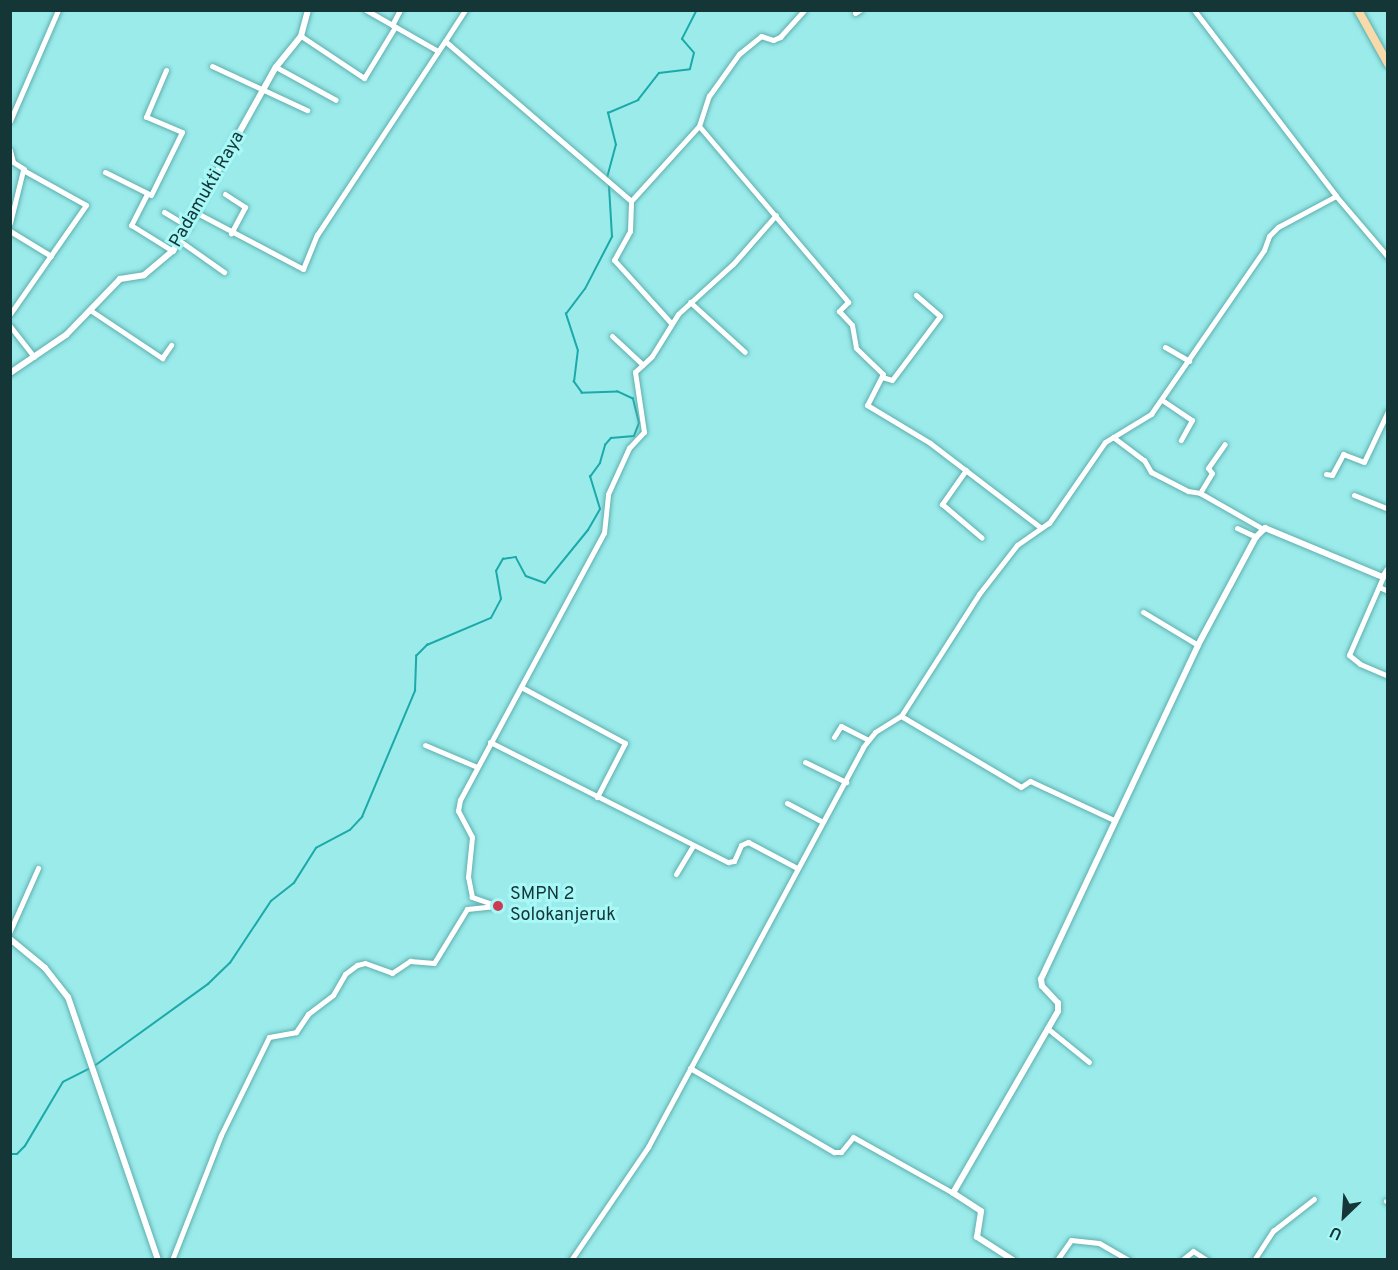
<!DOCTYPE html>
<style>
body{margin:0}
#map{position:relative;width:1398px;height:1270px;overflow:hidden;background:#9bebeb;font-family:Overpass,sans-serif}
div>[style]{position:absolute}
.stream>*{height:1.5px;margin:-0.75px;padding:0 0.75px;transform-origin:0.75px;border-radius:0.75px;background:#1ba9aa}
.roads{filter:drop-shadow(0 0 2px #5eaeae) drop-shadow(0 0 2px #5eaeae)}
.minor>*{height:5px;margin:-2.5px;padding:0 2.5px;transform-origin:2.5px;border-radius:2.5px;background:#fff}
.tertiary>*{height:6px;margin:-3px;padding:0 3px;transform-origin:3px;border-radius:3px;background:#fff}
.primary>*{height:8px;margin:-4px;padding:0 4px;transform-origin:4px;border-radius:4px;background:#f8d9a9}
.dots>*{width:16px;height:16px;translate:-50% -50%;box-sizing:border-box;border:3px solid #a8f8f8;border-radius:50%}
span{translate:-50% -50%;white-space:nowrap;text-align:center;line-height:1.15;-webkit-text-stroke:6px #a8f8f8;paint-order:stroke}
.street-label{font-size:18px;color:#143637}
.poi-label{font-size:18px;color:#143637}
.left{translate:0 -50%;text-align:left}
.frame{position:absolute;inset:0;border:12px solid #143637;pointer-events:none}
.north{position:absolute;left:1314px;top:1186px;width:60px;height:60px;-webkit-text-stroke:4px #a8f8f8;paint-order:stroke;rotate:205deg;font-size:16px;font-weight:700;line-height:24px;text-align:center;color:#143637}
.north::after{content:'';display:block;margin:auto;width:21px;height:27px;background:#143637;clip-path:polygon(50% 0,100% 100%,50% 72%,0 100%)}
</style>
<div id="map">
<div class="stream">
<i style="left:607px;top:178px;width:34px;rotate:-75deg"></i>
<i style="left:616px;top:145px;width:33px;rotate:-104deg"></i>
<i style="left:608px;top:113px;width:33px;rotate:-23deg"></i>
<i style="left:638px;top:100px;width:34px;rotate:-52deg"></i>
<i style="left:659px;top:73px;width:31px;rotate:-7deg"></i>
<i style="left:690px;top:69px;width:16px;rotate:-76deg"></i>
<i style="left:694px;top:53px;width:18px;rotate:-131deg"></i>
<i style="left:682px;top:39px;width:33px;rotate:-63deg"></i>
<i style="left:93px;top:1067px;width:142px;rotate:-35.8deg"></i>
<i style="left:208px;top:984px;width:30px;rotate:-44deg"></i>
<i style="left:230px;top:963px;width:74px;rotate:-56.5deg"></i>
<i style="left:271px;top:901px;width:29px;rotate:-38deg"></i>
<i style="left:294px;top:883px;width:41px;rotate:-57.8deg"></i>
<i style="left:316px;top:848px;width:38px;rotate:-28deg"></i>
<i style="left:350px;top:830px;width:18px;rotate:-47deg"></i>
<i style="left:362px;top:817px;width:137px;rotate:-67.2deg"></i>
<i style="left:415px;top:691px;width:35px;rotate:-88deg"></i>
<i style="left:416px;top:656px;width:16px;rotate:-45deg"></i>
<i style="left:427px;top:645px;width:69px;rotate:-22.9deg"></i>
<i style="left:491px;top:618px;width:21px;rotate:-62deg"></i>
<i style="left:501px;top:599px;width:28px;rotate:-100deg"></i>
<i style="left:496px;top:571px;width:14px;rotate:-60deg"></i>
<i style="left:503px;top:559px;width:13px;rotate:-9deg"></i>
<i style="left:516px;top:557px;width:21px;rotate:62deg"></i>
<i style="left:526px;top:576px;width:20px;rotate:20deg"></i>
<i style="left:545px;top:583px;width:68px;rotate:-50.9deg"></i>
<i style="left:588px;top:530px;width:24px;rotate:-60deg"></i>
<i style="left:600px;top:509px;width:34px;rotate:-107deg"></i>
<i style="left:590px;top:477px;width:17px;rotate:-54deg"></i>
<i style="left:600px;top:463px;width:19px;rotate:-74deg"></i>
<i style="left:605px;top:445px;width:9px;rotate:-49deg"></i>
<i style="left:611px;top:438px;width:23px;rotate:-5deg"></i>
<i style="left:634px;top:436px;width:14px;rotate:-69deg"></i>
<i style="left:639px;top:423px;width:25px;rotate:-104deg"></i>
<i style="left:633px;top:399px;width:17px;rotate:-155deg"></i>
<i style="left:618px;top:392px;width:36px;rotate:178deg"></i>
<i style="left:582px;top:393px;width:14px;rotate:-126deg"></i>
<i style="left:574px;top:382px;width:31px;rotate:-83deg"></i>
<i style="left:578px;top:351px;width:39px;rotate:-108deg"></i>
<i style="left:566px;top:314px;width:31px;rotate:-53deg"></i>
<i style="left:585px;top:289px;width:59px;rotate:-62.6deg"></i>
<i style="left:612px;top:237px;width:51px;rotate:-93.4deg"></i>
<i style="left:10px;top:1154px;width:7px"></i>
<i style="left:17px;top:1154px;width:11px;rotate:-45deg"></i>
<i style="left:25px;top:1146px;width:74px;rotate:-59.3deg"></i>
<i style="left:63px;top:1082px;width:29px;rotate:-27deg"></i>
</div>
<div class="roads">
<div class="minor">
<i style="left:366px;top:10px;width:83px;rotate:29.7deg"></i>
<i style="left:1194px;top:10px;width:234px;rotate:52.6deg"></i>
<i style="left:855px;top:13px;width:6px;rotate:-31deg"></i>
<i style="left:392px;top:25px;width:17px;rotate:-62deg"></i>
<i style="left:301px;top:36px;width:76px;rotate:33.7deg"></i>
<i style="left:364px;top:78px;width:60px;rotate:-58.7deg"></i>
<i style="left:445px;top:41px;width:37px;rotate:-57deg"></i>
<i style="left:212px;top:66px;width:105px;rotate:24.9deg"></i>
<i style="left:276px;top:67px;width:68px;rotate:28.8deg"></i>
<i style="left:10px;top:121px;width:121px;rotate:-66.6deg"></i>
<i style="left:699px;top:126px;width:231px;rotate:49.7deg"></i>
<i style="left:848px;top:302px;width:13px;rotate:135deg"></i>
<i style="left:839px;top:311px;width:19px;rotate:47deg"></i>
<i style="left:852px;top:325px;width:23px;rotate:80deg"></i>
<i style="left:856px;top:348px;width:37px;rotate:44deg"></i>
<i style="left:883px;top:374px;width:35px;rotate:117deg"></i>
<i style="left:867px;top:405px;width:74px;rotate:31.1deg"></i>
<i style="left:930px;top:443px;width:140px;rotate:37.4deg"></i>
<i style="left:10px;top:150px;width:12px;rotate:76deg"></i>
<i style="left:13px;top:162px;width:13px;rotate:32deg"></i>
<i style="left:105px;top:172px;width:51px;rotate:26.6deg"></i>
<i style="left:151px;top:195px;width:70px;rotate:-63.8deg"></i>
<i style="left:182px;top:132px;width:39px;rotate:-157deg"></i>
<i style="left:146px;top:117px;width:51px;rotate:-66.9deg"></i>
<i style="left:147px;top:194px;width:35px;rotate:117deg"></i>
<i style="left:131px;top:225px;width:49px;rotate:31.8deg"></i>
<i style="left:225px;top:194px;width:24px;rotate:33deg"></i>
<i style="left:245px;top:207px;width:30px;rotate:118deg"></i>
<i style="left:164px;top:212px;width:29px;rotate:31deg"></i>
<i style="left:197px;top:213px;width:120px;rotate:27.8deg"></i>
<i style="left:303px;top:269px;width:37px;rotate:-68deg"></i>
<i style="left:317px;top:235px;width:232px;rotate:-56.6deg"></i>
<i style="left:445px;top:41px;width:245px;rotate:40.7deg"></i>
<i style="left:10px;top:223px;width:55px;rotate:-76.2deg"></i>
<i style="left:23px;top:170px;width:72px;rotate:29.1deg"></i>
<i style="left:86px;top:205px;width:133px;rotate:124.9deg"></i>
<i style="left:10px;top:231px;width:48px;rotate:31.4deg"></i>
<i style="left:180px;top:241px;width:54px;rotate:35.2deg"></i>
<i style="left:690px;top:302px;width:74px;rotate:42.3deg"></i>
<i style="left:90px;top:310px;width:87px;rotate:33.7deg"></i>
<i style="left:162px;top:358px;width:16px;rotate:-55deg"></i>
<i style="left:671px;top:323px;width:85px;rotate:-132.1deg"></i>
<i style="left:614px;top:260px;width:33px;rotate:-61deg"></i>
<i style="left:630px;top:231px;width:30px;rotate:-88deg"></i>
<i style="left:631px;top:201px;width:101px;rotate:-47.8deg"></i>
<i style="left:699px;top:126px;width:32px;rotate:-72deg"></i>
<i style="left:709px;top:96px;width:52px;rotate:-54.5deg"></i>
<i style="left:739px;top:54px;width:28px;rotate:-39deg"></i>
<i style="left:761px;top:36px;width:13px;rotate:18deg"></i>
<i style="left:773px;top:40px;width:8px;rotate:-23deg"></i>
<i style="left:780px;top:37px;width:36px;rotate:-48deg"></i>
<i style="left:10px;top:326px;width:39px;rotate:52deg"></i>
<i style="left:612px;top:336px;width:42px;rotate:43.1deg"></i>
<i style="left:1165px;top:347px;width:28px;rotate:30deg"></i>
<i style="left:882px;top:377px;width:10px;rotate:17deg"></i>
<i style="left:892px;top:380px;width:80px;rotate:-53.1deg"></i>
<i style="left:940px;top:316px;width:32px;rotate:-139deg"></i>
<i style="left:1162px;top:400px;width:36px;rotate:34deg"></i>
<i style="left:1192px;top:420px;width:23px;rotate:119deg"></i>
<i style="left:1113px;top:437px;width:39px;rotate:37deg"></i>
<i style="left:1144px;top:460px;width:14px;rotate:60deg"></i>
<i style="left:1151px;top:472px;width:42px;rotate:27.2deg"></i>
<i style="left:1188px;top:491px;width:12px;rotate:9deg"></i>
<i style="left:1200px;top:493px;width:73px;rotate:29.7deg"></i>
<i style="left:966px;top:470px;width:42px;rotate:125.2deg"></i>
<i style="left:942px;top:504px;width:52px;rotate:40.4deg"></i>
<i style="left:1326px;top:474px;width:6px;rotate:9deg"></i>
<i style="left:1332px;top:475px;width:24px;rotate:-62deg"></i>
<i style="left:1343px;top:454px;width:22px;rotate:21deg"></i>
<i style="left:1364px;top:462px;width:56px;rotate:-64.8deg"></i>
<i style="left:1200px;top:493px;width:23px;rotate:-59deg"></i>
<i style="left:1212px;top:473px;width:6px;rotate:-129deg"></i>
<i style="left:1208px;top:468px;width:29px;rotate:-55deg"></i>
<i style="left:1354px;top:495px;width:37px;rotate:22deg"></i>
<i style="left:1237px;top:528px;width:21px;rotate:25deg"></i>
<i style="left:1383px;top:577px;width:85px;rotate:113.6deg"></i>
<i style="left:1349px;top:655px;width:14px;rotate:39deg"></i>
<i style="left:1360px;top:664px;width:30px;rotate:23deg"></i>
<i style="left:1379px;top:587px;width:10px;rotate:24deg"></i>
<i style="left:1143px;top:612px;width:64px;rotate:31deg"></i>
<i style="left:521px;top:687px;width:118px;rotate:28.3deg"></i>
<i style="left:625px;top:743px;width:61px;rotate:117.4deg"></i>
<i style="left:901px;top:716px;width:139px;rotate:30.6deg"></i>
<i style="left:1021px;top:787px;width:11px;rotate:-34deg"></i>
<i style="left:1030px;top:781px;width:93px;rotate:24.9deg"></i>
<i style="left:834px;top:737px;width:13px;rotate:-58deg"></i>
<i style="left:841px;top:726px;width:30px;rotate:27deg"></i>
<i style="left:490px;top:742px;width:267px;rotate:26.8deg"></i>
<i style="left:728px;top:862px;width:6px;rotate:-9deg"></i>
<i style="left:734px;top:861px;width:17px;rotate:-66deg"></i>
<i style="left:741px;top:845px;width:8px;rotate:-23deg"></i>
<i style="left:748px;top:842px;width:55px;rotate:28deg"></i>
<i style="left:425px;top:745px;width:56px;rotate:22.9deg"></i>
<i style="left:805px;top:762px;width:46px;rotate:26deg"></i>
<i style="left:787px;top:803px;width:40px;rotate:28deg"></i>
<i style="left:676px;top:874px;width:33px;rotate:-59deg"></i>
<i style="left:10px;top:931px;width:69px;rotate:-66deg"></i>
<i style="left:1047px;top:1028px;width:54px;rotate:39deg"></i>
<i style="left:690px;top:1068px;width:167px;rotate:30.3deg"></i>
<i style="left:834px;top:1152px;width:7px"></i>
<i style="left:841px;top:1152px;width:19px;rotate:-51deg"></i>
<i style="left:853px;top:1137px;width:115px;rotate:29.2deg"></i>
<i style="left:1386px;top:1201px;width:2px;rotate:27deg"></i>
<i style="left:172px;top:1260px;width:134px;rotate:-68.6deg"></i>
<i style="left:221px;top:1135px;width:109px;rotate:-63.9deg"></i>
<i style="left:269px;top:1037px;width:27px;rotate:-10deg"></i>
<i style="left:296px;top:1032px;width:22px;rotate:-56deg"></i>
<i style="left:308px;top:1014px;width:31px;rotate:-37deg"></i>
<i style="left:333px;top:995px;width:24px;rotate:-60deg"></i>
<i style="left:345px;top:974px;width:15px;rotate:-37deg"></i>
<i style="left:357px;top:965px;width:8px;rotate:-14deg"></i>
<i style="left:365px;top:963px;width:29px;rotate:20deg"></i>
<i style="left:392px;top:973px;width:22px;rotate:-34deg"></i>
<i style="left:410px;top:961px;width:24px;rotate:5deg"></i>
<i style="left:434px;top:963px;width:63px;rotate:-58.6deg"></i>
<i style="left:467px;top:909px;width:31px;rotate:-6deg"></i>
<i style="left:498px;top:906px;width:28px;rotate:-161deg"></i>
<i style="left:472px;top:897px;width:20px;rotate:-101deg"></i>
<i style="left:468px;top:877px;width:40px;rotate:-84.3deg"></i>
<i style="left:472px;top:837px;width:30px;rotate:-118deg"></i>
<i style="left:458px;top:811px;width:11px;rotate:-80deg"></i>
<i style="left:460px;top:800px;width:303px;rotate:-61.7deg"></i>
<i style="left:604px;top:533px;width:39px;rotate:-84deg"></i>
<i style="left:608px;top:494px;width:51px;rotate:-65.5deg"></i>
<i style="left:629px;top:448px;width:22px;rotate:-47deg"></i>
<i style="left:644px;top:432px;width:61px;rotate:-98.5deg"></i>
<i style="left:635px;top:372px;width:23px;rotate:-43deg"></i>
<i style="left:652px;top:356px;width:49px;rotate:-58.2deg"></i>
<i style="left:678px;top:314px;width:74px;rotate:-42.3deg"></i>
<i style="left:733px;top:264px;width:65px;rotate:-48.7deg"></i>
<i style="left:571px;top:1260px;width:137px;rotate:-55.7deg"></i>
<i style="left:648px;top:1147px;width:454px;rotate:-61.7deg"></i>
<i style="left:863px;top:747px;width:19px;rotate:-51deg"></i>
<i style="left:875px;top:732px;width:31px;rotate:-32deg"></i>
<i style="left:901px;top:716px;width:145px;rotate:-57.4deg"></i>
<i style="left:979px;top:594px;width:62px;rotate:-52.2deg"></i>
<i style="left:1017px;top:545px;width:39px;rotate:-35deg"></i>
<i style="left:1049px;top:523px;width:98px;rotate:-55.3deg"></i>
<i style="left:1105px;top:442px;width:54px;rotate:-31.3deg"></i>
<i style="left:1151px;top:414px;width:199px;rotate:-55.4deg"></i>
<i style="left:1264px;top:250px;width:15px;rotate:-70deg"></i>
<i style="left:1269px;top:236px;width:13px;rotate:-45deg"></i>
<i style="left:1278px;top:227px;width:66px;rotate:-28.1deg"></i>
<i style="left:1336px;top:196px;width:80px;rotate:49.6deg"></i>
<i style="left:1057px;top:1260px;width:24px;rotate:-55deg"></i>
<i style="left:1071px;top:1240px;width:28px;rotate:6deg"></i>
<i style="left:1099px;top:1243px;width:34px;rotate:30deg"></i>
<i style="left:1182px;top:1260px;width:14px;rotate:-39deg"></i>
<i style="left:1193px;top:1251px;width:17px;rotate:33deg"></i>
<i style="left:1254px;top:1260px;width:35px;rotate:-57deg"></i>
<i style="left:1273px;top:1231px;width:52px;rotate:-38deg"></i>
</div>
<div class="tertiary">
<i style="left:10px;top:373px;width:68px;rotate:-34.2deg"></i>
<i style="left:66px;top:335px;width:78px;rotate:-46deg"></i>
<i style="left:120px;top:279px;width:24px;rotate:-9deg"></i>
<i style="left:144px;top:275px;width:38px;rotate:-40deg"></i>
<i style="left:173px;top:251px;width:211px;rotate:-60.8deg"></i>
<i style="left:276px;top:67px;width:40px;rotate:-51deg"></i>
<i style="left:301px;top:36px;width:27px;rotate:-75deg"></i>
<i style="left:10px;top:939px;width:45px;rotate:39.6deg"></i>
<i style="left:45px;top:968px;width:37px;rotate:52deg"></i>
<i style="left:68px;top:997px;width:278px;rotate:71.1deg"></i>
<i style="left:1013px;top:1260px;width:43px;rotate:-147.4deg"></i>
<i style="left:977px;top:1237px;width:26px;rotate:-81deg"></i>
<i style="left:981px;top:1211px;width:33px;rotate:-147deg"></i>
<i style="left:953px;top:1193px;width:210px;rotate:-60deg"></i>
<i style="left:1058px;top:1011px;width:8px;rotate:-90deg"></i>
<i style="left:1058px;top:1003px;width:23px;rotate:-133deg"></i>
<i style="left:1042px;top:986px;width:7px;rotate:-98deg"></i>
<i style="left:1041px;top:979px;width:369px;rotate:-64.8deg"></i>
<i style="left:1198px;top:645px;width:123px;rotate:-61.8deg"></i>
<i style="left:1256px;top:537px;width:13px;rotate:-45deg"></i>
<i style="left:1265px;top:528px;width:128px;rotate:22.6deg"></i>
<i style="left:1383px;top:577px;width:9px;rotate:-58deg"></i>
</div>
<div class="primary">
<i style="left:1358px;top:10px;width:62px;rotate:60.9deg"></i>
</div>
</div>
<div class="dots">
<i style="left:498px;top:906px;background:#cb3b52"></i>
</div>
<div class="street-label">
<span style="left:208px;top:190px;rotate:-60deg">Padamukti Raya</span>
</div>
<div class="poi-label">
<span class="left" style="left:510px;top:906px">SMPN 2<br>Solokanjeruk</span>
</div>
<div class="frame"></div>
<div class="north">U</div>
</div>
